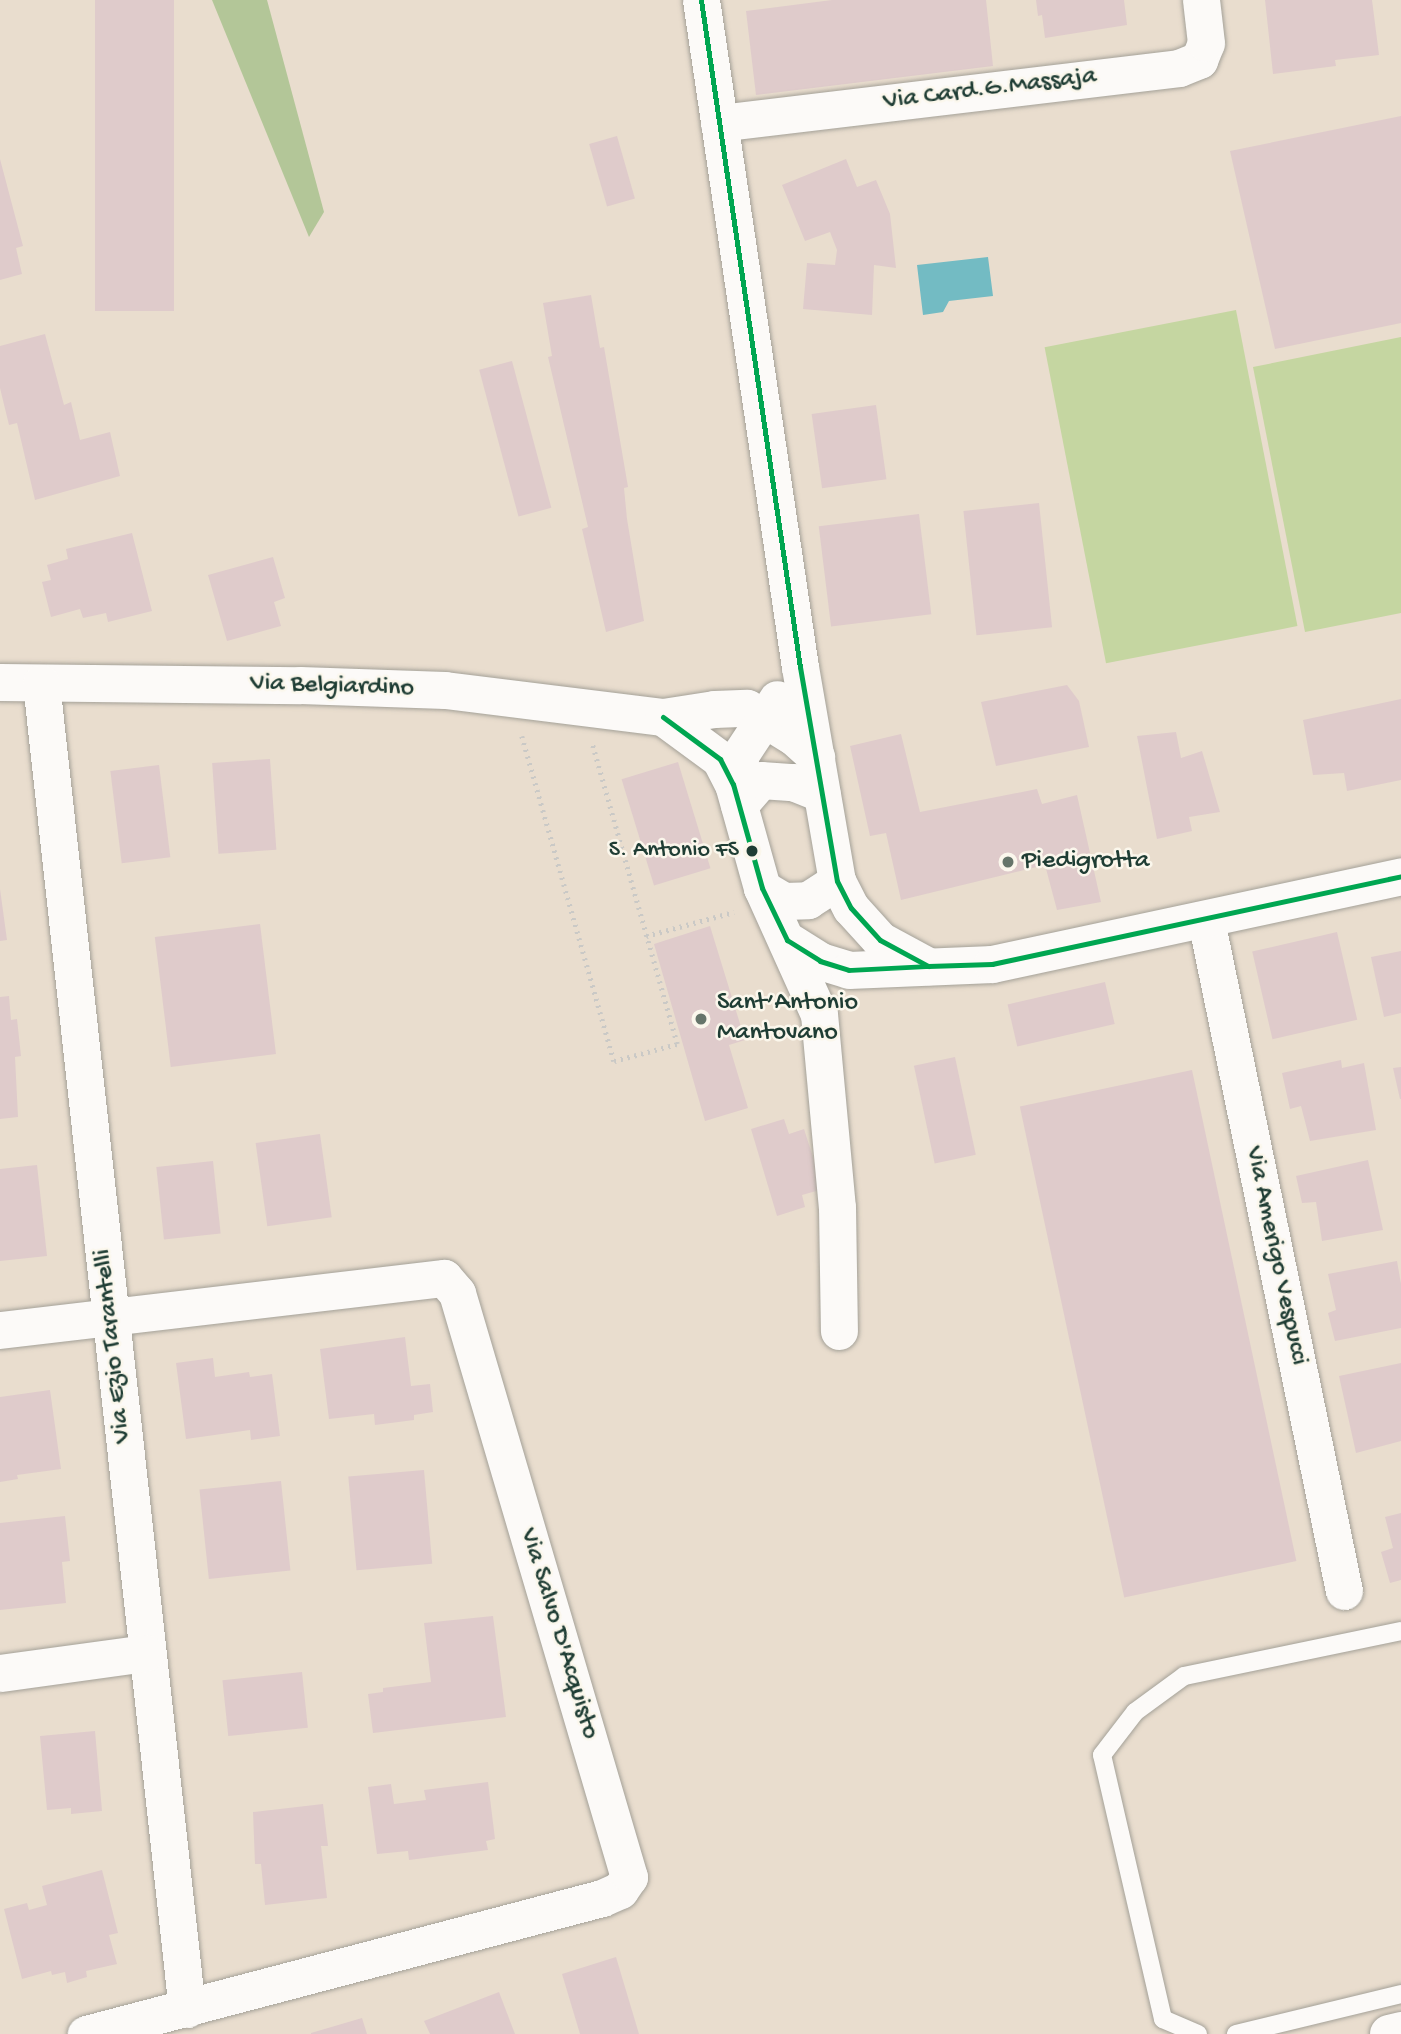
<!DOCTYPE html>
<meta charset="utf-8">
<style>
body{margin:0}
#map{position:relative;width:1401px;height:2034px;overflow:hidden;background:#e9ddce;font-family:"Gochi Hand",sans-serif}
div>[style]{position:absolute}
.green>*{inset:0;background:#c5d6a1;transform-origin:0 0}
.forest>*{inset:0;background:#b3c698}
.water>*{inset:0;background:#73bbc3}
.building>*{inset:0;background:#dfcbcb;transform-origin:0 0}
.path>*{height:4.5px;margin-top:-2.25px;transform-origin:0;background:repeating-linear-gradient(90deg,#cac9c6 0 2px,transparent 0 7px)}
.roads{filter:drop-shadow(0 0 2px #a4a198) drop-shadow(0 0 2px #a4a198)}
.service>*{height:18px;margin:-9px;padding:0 9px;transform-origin:9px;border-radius:9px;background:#fcfaf8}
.minor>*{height:37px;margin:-18.5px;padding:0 18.5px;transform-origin:18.5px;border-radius:18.5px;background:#fcfaf8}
.trunk>*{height:38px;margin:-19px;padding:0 19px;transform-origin:19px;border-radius:19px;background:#fcfaf8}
.bus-1>*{height:5px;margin:-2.5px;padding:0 2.5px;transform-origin:2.5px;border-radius:2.5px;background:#00a651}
.dots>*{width:19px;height:19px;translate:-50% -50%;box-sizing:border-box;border:4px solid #fbf7ec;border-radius:50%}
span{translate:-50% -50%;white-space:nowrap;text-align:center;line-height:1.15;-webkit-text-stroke:5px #fbf7ec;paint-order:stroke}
.bus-label{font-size:24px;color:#1f3d34}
.right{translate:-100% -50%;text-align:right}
.street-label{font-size:26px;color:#1f3d34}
.poi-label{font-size:26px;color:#1f3d34}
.left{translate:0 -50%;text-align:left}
</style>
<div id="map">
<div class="green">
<i style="left:1236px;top:310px;width:322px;height:195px;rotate:79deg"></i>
<i style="clip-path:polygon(1401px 337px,1401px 613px,1305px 632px,1253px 367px)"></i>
</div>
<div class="forest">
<i style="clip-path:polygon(212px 0,267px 0,324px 212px,309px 237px)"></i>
</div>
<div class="water">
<i style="clip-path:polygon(988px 257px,993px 296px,949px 301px,943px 312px,923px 315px,917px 265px)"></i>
</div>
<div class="building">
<i style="left:95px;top:0;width:79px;height:311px"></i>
<i style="clip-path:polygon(832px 0,986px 0,993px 66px,756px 95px,746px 11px)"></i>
<i style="clip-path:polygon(1036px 0,1124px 0,1127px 25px,1045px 38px,1042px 15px,1038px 16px)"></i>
<i style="clip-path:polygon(1265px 0,1372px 0,1379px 55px,1335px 60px,1336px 66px,1273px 74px)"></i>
<i style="clip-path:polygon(1401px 116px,1401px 323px,1275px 349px,1230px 151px)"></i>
<i style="left:617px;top:136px;width:65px;height:29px;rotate:74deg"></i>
<i style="clip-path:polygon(0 159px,23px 246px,16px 248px,22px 274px,0 280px)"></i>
<i style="clip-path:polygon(846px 159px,857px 187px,876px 180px,890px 214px,896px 268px,874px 265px,872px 315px,803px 309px,807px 263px,835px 265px,837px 250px,830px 232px,805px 241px,782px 185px)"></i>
<i style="clip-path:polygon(591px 295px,600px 348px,604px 347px,628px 487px,624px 488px,627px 519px,644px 621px,606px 632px,582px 529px,588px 527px,548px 357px,552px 356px,543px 303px)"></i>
<i style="clip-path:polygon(45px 334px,64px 405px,71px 402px,80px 440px,110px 432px,120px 476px,35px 500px,17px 423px,9px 425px,0 388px,0 346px)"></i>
<i style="left:512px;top:361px;width:152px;height:34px;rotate:75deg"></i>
<i style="left:876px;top:405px;width:75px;height:65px;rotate:82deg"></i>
<i style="left:1039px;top:503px;width:125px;height:76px;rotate:84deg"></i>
<i style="left:919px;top:514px;width:101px;height:101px;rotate:83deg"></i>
<i style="clip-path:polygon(132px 533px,152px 611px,108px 622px,106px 613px,83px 618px,80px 609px,51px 617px,42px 582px,51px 580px,47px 565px,68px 559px,66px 549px)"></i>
<i style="clip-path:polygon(273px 557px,285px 598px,274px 602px,281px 626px,227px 641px,208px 575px)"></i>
<i style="clip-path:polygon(1067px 685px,1079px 701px,1089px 747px,996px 766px,981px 702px)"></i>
<i style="clip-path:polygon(1401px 699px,1401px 780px,1347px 791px,1344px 773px,1313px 775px,1303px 720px)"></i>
<i style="clip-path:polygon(1176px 732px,1181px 758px,1202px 751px,1220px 812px,1189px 817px,1192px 831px,1157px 839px,1137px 736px)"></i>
<i style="clip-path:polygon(901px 734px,920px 812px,1037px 789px,1042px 804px,1077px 795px,1101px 902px,1057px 910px,1045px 865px,901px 900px,886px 833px,870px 836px,850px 746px)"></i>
<i style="left:270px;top:759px;width:91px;height:58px;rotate:86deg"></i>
<i style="left:678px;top:762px;width:111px;height:59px;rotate:73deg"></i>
<i style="left:159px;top:765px;width:93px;height:49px;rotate:83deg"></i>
<i style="clip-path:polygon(0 889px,7px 940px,0 941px)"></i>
<i style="left:260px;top:924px;width:131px;height:106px;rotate:83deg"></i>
<i style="clip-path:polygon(710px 926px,745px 1040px,729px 1045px,748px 1108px,705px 1121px,654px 944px)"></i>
<i style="left:1337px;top:932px;width:90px;height:87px;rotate:77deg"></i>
<i style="clip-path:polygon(1401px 951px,1401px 1013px,1384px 1017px,1371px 957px)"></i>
<i style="left:1105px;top:982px;width:43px;height:100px;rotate:77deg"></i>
<i style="clip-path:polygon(9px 996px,11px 1020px,17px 1019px,21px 1056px,15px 1057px,18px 1117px,0 1119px,0 997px)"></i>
<i style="left:955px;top:1057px;width:100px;height:42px;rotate:78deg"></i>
<i style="clip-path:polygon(1341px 1060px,1342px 1068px,1364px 1063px,1376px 1130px,1310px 1141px,1301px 1106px,1290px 1109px,1282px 1073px)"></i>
<i style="clip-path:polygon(1401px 1067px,1401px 1099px,1400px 1099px,1393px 1068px)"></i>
<i style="left:1192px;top:1070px;width:502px;height:176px;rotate:78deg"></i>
<i style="clip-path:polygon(784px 1119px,789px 1134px,804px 1129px,823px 1189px,802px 1195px,805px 1207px,777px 1216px,751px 1129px)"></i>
<i style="left:320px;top:1134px;width:84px;height:65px;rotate:82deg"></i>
<i style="clip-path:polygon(1368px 1160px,1383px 1230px,1322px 1241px,1316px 1202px,1302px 1203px,1296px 1176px)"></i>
<i style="left:213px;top:1161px;width:73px;height:57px;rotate:84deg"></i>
<i style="clip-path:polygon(37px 1165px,47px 1256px,0 1261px,0 1169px)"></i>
<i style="clip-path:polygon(1397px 1261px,1401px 1284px,1401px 1328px,1335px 1341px,1328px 1313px,1336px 1310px,1328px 1274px)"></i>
<i style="clip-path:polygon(405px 1337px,411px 1386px,430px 1384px,433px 1412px,414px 1415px,414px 1420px,375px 1425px,374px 1414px,329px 1419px,320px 1349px)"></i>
<i style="clip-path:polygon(213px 1358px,215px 1377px,249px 1372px,250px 1377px,272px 1374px,280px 1436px,251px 1440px,250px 1430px,186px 1439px,176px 1363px)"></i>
<i style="clip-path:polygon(1401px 1363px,1401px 1441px,1356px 1453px,1339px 1376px)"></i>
<i style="clip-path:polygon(50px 1390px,61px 1469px,17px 1475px,18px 1479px,0 1482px,0 1397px)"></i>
<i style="left:424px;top:1470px;width:94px;height:76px;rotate:85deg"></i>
<i style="left:281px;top:1481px;width:90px;height:82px;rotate:84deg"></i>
<i style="clip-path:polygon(1401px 1513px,1401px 1580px,1390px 1583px,1381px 1552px,1393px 1548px,1385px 1517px)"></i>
<i style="clip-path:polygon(65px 1516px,70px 1561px,62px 1562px,66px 1603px,0 1610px,0 1523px)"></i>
<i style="clip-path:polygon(493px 1616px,506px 1717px,373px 1733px,368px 1694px,383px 1692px,383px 1688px,431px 1682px,424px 1623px)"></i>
<i style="left:302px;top:1672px;width:56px;height:80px;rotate:84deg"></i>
<i style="clip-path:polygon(95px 1731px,102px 1811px,71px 1814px,71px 1808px,47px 1810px,40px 1736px)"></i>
<i style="clip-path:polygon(488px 1782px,495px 1839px,486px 1841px,488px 1850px,409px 1860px,408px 1851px,377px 1854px,368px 1787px,391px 1784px,394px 1804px,426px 1800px,424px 1790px)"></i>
<i style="clip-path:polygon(323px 1804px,328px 1846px,321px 1846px,327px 1898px,265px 1905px,261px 1864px,255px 1864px,253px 1812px)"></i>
<i style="clip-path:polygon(102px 1870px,118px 1933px,109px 1935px,117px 1964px,86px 1971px,87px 1977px,67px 1983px,65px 1972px,52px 1975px,51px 1971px,22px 1979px,4px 1909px,27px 1903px,29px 1910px,47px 1905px,42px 1886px)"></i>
<i style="clip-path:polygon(616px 1957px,639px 2034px,580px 2034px,562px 1974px)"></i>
<i style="clip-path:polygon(499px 1992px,515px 2034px,430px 2034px,424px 2021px)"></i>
<i style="clip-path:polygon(362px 2018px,367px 2034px,311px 2034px,311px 2033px)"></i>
</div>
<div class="path">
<i style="left:522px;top:736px;width:338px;rotate:74.2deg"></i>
<i style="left:614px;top:1061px;width:65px;rotate:-15.1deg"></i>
<i style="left:677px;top:1044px;width:313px;rotate:-105.8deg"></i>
<i style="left:646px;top:936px;width:91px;rotate:-15.3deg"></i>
</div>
<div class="roads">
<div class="service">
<i style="left:1198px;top:2034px;width:38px;rotate:-157deg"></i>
<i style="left:1163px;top:2019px;width:271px;rotate:-103deg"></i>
<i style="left:1102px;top:1755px;width:54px;rotate:-52.5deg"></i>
<i style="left:1135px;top:1712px;width:61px;rotate:-36.3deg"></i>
<i style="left:1184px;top:1676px;width:222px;rotate:-11.7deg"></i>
<i style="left:1236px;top:2034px;width:170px;rotate:-13.6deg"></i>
</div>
<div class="minor">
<i style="left:701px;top:0;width:674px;rotate:81.56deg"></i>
<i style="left:800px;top:667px;width:217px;rotate:80.2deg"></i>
<i style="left:837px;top:881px;width:30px;rotate:63deg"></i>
<i style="left:851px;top:908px;width:43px;rotate:47.8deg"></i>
<i style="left:880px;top:940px;width:55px;rotate:28.4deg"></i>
<i style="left:719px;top:123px;width:463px;rotate:-6.8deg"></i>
<i style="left:1179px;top:68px;width:22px;rotate:-22deg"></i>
<i style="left:1199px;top:60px;width:18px;rotate:-68deg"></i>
<i style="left:1206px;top:43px;width:43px;rotate:-96.6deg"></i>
<i style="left:0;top:682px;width:300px;rotate:0.6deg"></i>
<i style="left:300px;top:685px;width:145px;rotate:2deg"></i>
<i style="left:445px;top:690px;width:220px;rotate:7.1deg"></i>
<i style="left:663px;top:717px;width:52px;rotate:-8.9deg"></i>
<i style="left:714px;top:709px;width:33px;rotate:-2deg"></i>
<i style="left:747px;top:708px;width:55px;rotate:31.7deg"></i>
<i style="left:794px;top:737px;width:30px;rotate:42deg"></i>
<i style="left:41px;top:683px;width:1334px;rotate:83.72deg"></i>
<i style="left:663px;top:717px;width:71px;rotate:36.4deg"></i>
<i style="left:720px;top:759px;width:28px;rotate:63deg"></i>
<i style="left:733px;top:784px;width:108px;rotate:74.4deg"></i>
<i style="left:762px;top:888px;width:138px;rotate:65.7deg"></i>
<i style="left:819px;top:1014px;width:194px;rotate:84.7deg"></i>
<i style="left:837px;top:1207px;width:124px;rotate:89.1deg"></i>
<i style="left:739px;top:797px;width:42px;rotate:-88.6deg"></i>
<i style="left:740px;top:755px;width:67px;rotate:-56.5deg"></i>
<i style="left:739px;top:805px;width:33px;rotate:-49deg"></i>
<i style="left:761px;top:780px;width:32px;rotate:4deg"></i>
<i style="left:793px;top:782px;width:31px;rotate:22deg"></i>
<i style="left:762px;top:888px;width:26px;rotate:31deg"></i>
<i style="left:784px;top:901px;width:24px;rotate:-2deg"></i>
<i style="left:808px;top:900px;width:35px;rotate:-33deg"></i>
<i style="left:1206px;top:920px;width:685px;rotate:78.38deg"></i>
<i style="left:787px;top:940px;width:39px;rotate:32deg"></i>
<i style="left:820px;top:961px;width:30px;rotate:17deg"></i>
<i style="left:849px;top:970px;width:143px;rotate:-2.4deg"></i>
<i style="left:992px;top:964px;width:418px;rotate:-12.1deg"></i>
<i style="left:0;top:1330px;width:447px;rotate:-6.7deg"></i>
<i style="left:444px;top:1278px;width:20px;rotate:49deg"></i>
<i style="left:457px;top:1293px;width:609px;rotate:73.59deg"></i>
<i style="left:629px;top:1877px;width:16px;rotate:125deg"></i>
<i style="left:620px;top:1890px;width:20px;rotate:156deg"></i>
<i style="left:602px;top:1898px;width:534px;rotate:165.23deg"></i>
<i style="left:0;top:1673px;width:147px;rotate:-7.8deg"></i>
</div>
<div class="trunk">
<i style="left:1389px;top:2034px;width:12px;rotate:-14deg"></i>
</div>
</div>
<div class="bus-1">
<i style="left:701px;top:0;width:674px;rotate:81.56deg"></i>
<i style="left:800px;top:667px;width:217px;rotate:80.2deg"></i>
<i style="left:837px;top:881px;width:30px;rotate:63deg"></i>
<i style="left:851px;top:908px;width:43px;rotate:47.8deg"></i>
<i style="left:880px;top:940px;width:55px;rotate:28.4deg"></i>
<i style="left:928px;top:966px;width:64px;rotate:-1.8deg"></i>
<i style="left:992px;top:964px;width:418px;rotate:-12.1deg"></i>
<i style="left:663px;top:717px;width:71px;rotate:36.4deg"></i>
<i style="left:720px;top:759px;width:28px;rotate:63deg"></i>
<i style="left:733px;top:784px;width:108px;rotate:74.4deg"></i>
<i style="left:762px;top:888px;width:58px;rotate:64.3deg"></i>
<i style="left:787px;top:940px;width:39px;rotate:32deg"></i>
<i style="left:820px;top:961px;width:30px;rotate:17deg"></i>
<i style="left:849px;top:970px;width:79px;rotate:-2.9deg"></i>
</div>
<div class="dots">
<i style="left:752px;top:851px;background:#1f3d34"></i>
<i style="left:1008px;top:862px;background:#66756a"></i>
<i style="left:701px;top:1019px;background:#66756a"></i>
</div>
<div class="bus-label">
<span class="right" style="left:739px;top:851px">S. Antonio FS</span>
</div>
<div class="street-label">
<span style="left:990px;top:90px;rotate:-7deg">Via Card.G.Massaja</span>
<span style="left:332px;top:687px;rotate:2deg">Via Belgiardino</span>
<span style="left:1275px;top:1256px;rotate:78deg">Via Amerigo Vespucci</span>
<span style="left:114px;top:1346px;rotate:-96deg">Via Ezio Tarantelli</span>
<span style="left:558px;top:1634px;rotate:73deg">Via Salvo D'Acquisto</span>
</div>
<div class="poi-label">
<span class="left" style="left:1022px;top:862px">Piedigrotta</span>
<span class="left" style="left:717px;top:1019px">Sant’Antonio<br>Mantovano</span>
</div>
</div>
